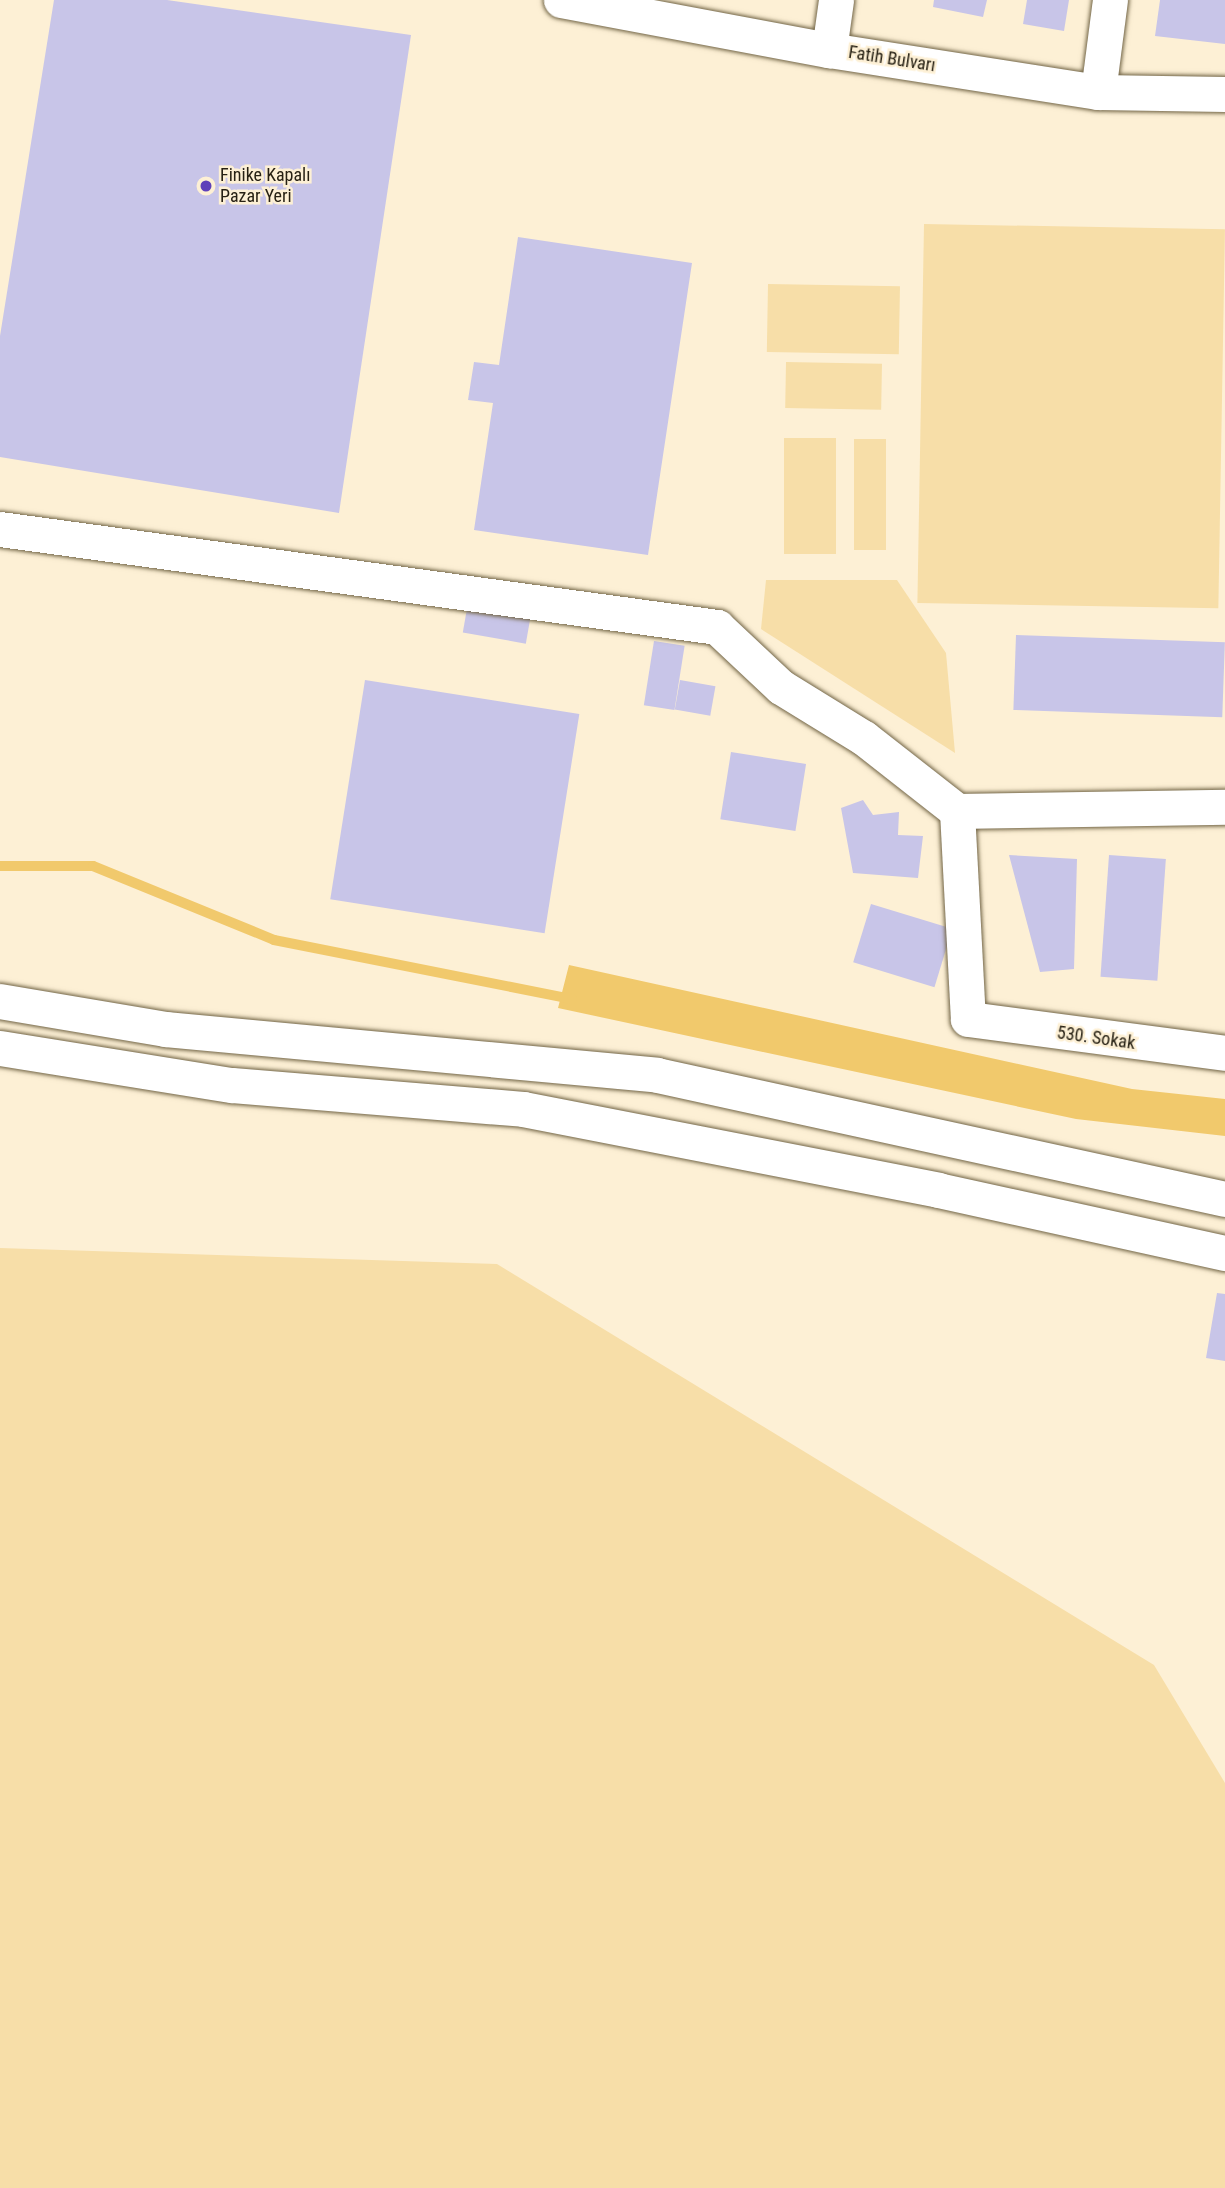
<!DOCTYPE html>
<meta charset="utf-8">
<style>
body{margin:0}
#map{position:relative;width:1225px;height:2188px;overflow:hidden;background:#fdf0d5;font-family:"Roboto Condensed",sans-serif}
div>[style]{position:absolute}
.green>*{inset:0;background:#f7dea8;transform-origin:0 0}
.water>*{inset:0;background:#f1c96c}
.stream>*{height:10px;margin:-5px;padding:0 5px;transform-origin:5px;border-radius:5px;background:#f1c96c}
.building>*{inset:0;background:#c8c5e8;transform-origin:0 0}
.roads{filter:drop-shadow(0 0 2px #726546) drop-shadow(0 0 2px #726546)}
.minor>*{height:35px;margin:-17.5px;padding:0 17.5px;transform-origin:17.5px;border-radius:17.5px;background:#fff}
.dots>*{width:19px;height:19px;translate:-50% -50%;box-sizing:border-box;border:4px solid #fdf0d5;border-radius:50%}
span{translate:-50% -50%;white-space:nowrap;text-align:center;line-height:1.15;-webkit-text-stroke:5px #fdf0d5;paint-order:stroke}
.street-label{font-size:18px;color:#272114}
.poi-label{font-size:18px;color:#272114}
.left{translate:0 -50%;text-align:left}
</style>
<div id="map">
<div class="green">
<i style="left:924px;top:224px;width:301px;height:379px;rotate:1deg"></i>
<i style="left:768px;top:284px;width:132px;height:68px;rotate:1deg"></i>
<i style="left:786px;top:362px;width:96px;height:46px;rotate:1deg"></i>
<i style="left:784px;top:438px;width:52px;height:116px"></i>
<i style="left:854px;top:439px;width:32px;height:111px"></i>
<i style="clip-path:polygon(766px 580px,897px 580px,946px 653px,955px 753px,761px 629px)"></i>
<i style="clip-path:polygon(0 1248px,497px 1264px,1154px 1665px,1225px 1783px,1225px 2188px,0 2188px)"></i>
</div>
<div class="water">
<i style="clip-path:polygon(569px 965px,1132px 1089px,1225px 1099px,1225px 1136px,1076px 1119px,558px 1008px)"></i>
</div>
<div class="stream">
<i style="left:0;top:866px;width:93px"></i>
<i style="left:93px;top:866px;width:196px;rotate:22.2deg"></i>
<i style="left:274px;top:940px;width:304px;rotate:11.2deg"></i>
</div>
<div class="building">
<i style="clip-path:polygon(54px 0,167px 0,411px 35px,339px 513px,0 457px,0 336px)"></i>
<i style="clip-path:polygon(934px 0,987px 0,983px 17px,933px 7px)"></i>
<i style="clip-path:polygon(1027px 0,1069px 0,1064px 31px,1023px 24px)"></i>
<i style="clip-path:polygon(1160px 0,1225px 0,1225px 44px,1155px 36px)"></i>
<i style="clip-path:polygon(518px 237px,692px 263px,648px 555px,474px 530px,493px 403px,468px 400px,474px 362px,499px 365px)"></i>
<i style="left:468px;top:603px;width:64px;height:30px;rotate:10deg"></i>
<i style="left:1016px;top:635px;width:209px;height:75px;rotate:2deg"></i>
<i style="left:654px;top:641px;width:31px;height:65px;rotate:9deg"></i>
<i style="left:365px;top:680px;width:217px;height:222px;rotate:9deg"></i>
<i style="left:680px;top:680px;width:36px;height:30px;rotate:10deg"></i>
<i style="left:731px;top:752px;width:76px;height:68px;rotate:9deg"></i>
<i style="clip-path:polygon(863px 800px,873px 815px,899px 812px,898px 835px,923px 836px,918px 878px,853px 873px,841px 808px)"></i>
<i style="clip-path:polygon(1009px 855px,1077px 859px,1074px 969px,1040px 972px)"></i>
<i style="left:1109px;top:855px;width:57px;height:122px;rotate:4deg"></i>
<i style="left:871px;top:904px;width:85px;height:61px;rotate:17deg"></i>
<i style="clip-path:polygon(1217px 1293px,1225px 1294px,1225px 1361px,1206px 1358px)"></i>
</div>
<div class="roads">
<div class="minor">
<i style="left:561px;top:0;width:273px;rotate:10.6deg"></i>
<i style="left:829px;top:50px;width:272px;rotate:8.9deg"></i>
<i style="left:1098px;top:92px;width:127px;rotate:0.9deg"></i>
<i style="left:829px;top:50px;width:50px;rotate:-82deg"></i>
<i style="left:1098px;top:92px;width:93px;rotate:-82.6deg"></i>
<i style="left:0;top:529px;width:724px;rotate:7.78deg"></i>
<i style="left:717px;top:627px;width:88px;rotate:43.2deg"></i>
<i style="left:781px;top:687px;width:97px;rotate:31.6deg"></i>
<i style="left:864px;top:738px;width:118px;rotate:38.1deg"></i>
<i style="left:957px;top:811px;width:208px;rotate:87deg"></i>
<i style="left:968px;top:1019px;width:259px;rotate:7.5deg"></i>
<i style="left:957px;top:811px;width:268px;rotate:-0.9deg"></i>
<i style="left:0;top:1001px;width:167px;rotate:9.6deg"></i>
<i style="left:165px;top:1029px;width:494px;rotate:5.3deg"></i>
<i style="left:657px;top:1075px;width:581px;rotate:12.32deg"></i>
<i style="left:0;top:1048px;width:235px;rotate:9.1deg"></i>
<i style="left:232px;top:1085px;width:292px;rotate:4.7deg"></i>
<i style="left:523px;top:1109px;width:423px;rotate:11deg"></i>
<i style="left:938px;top:1190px;width:294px;rotate:12.4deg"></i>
</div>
</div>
<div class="dots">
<i style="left:206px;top:186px;background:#5f40b9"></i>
</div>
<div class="street-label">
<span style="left:892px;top:59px;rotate:9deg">Fatih Bulvarı</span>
<span style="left:1096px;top:1038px;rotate:8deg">530. Sokak</span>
</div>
<div class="poi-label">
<span class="left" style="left:220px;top:186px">Finike Kapalı<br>Pazar Yeri</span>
</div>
</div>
